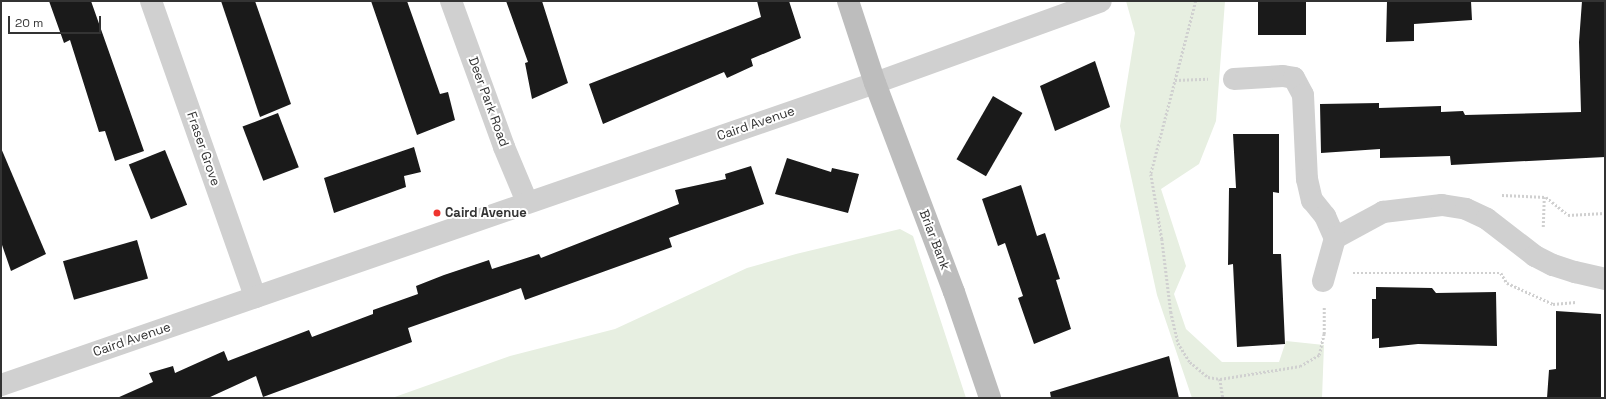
<!DOCTYPE html>
<style>
body{margin:0}
#map{position:relative;width:1606px;height:399px;overflow:hidden;background:#fff;font-family:"Space Grotesk",sans-serif}
div>[style]{position:absolute}
.green>*{inset:0;background:#e7efe1}
.building>*{inset:0;background:#1a1a1a;transform-origin:0 0}
.path>*{height:2.5px;margin-top:-1.25px;transform-origin:0;background:repeating-linear-gradient(90deg,#d0d0d0 0 2px,transparent 0 4px)}
.street>*{height:22px;margin:-11px;padding:0 11px;transform-origin:11px;border-radius:11px;background:#d0d0d0}
.secondary>*{height:22px;margin:-11px;padding:0 11px;transform-origin:11px;border-radius:11px;background:#bdbdbd}
.dots>*{width:11px;height:11px;translate:-50% -50%;box-sizing:border-box;border:2px solid #fff;border-radius:50%}
span{translate:-50% -50%;white-space:nowrap;text-align:center;line-height:1.15;-webkit-text-stroke:4px #fff;paint-order:stroke}
.street-label{font-size:13px;color:#333}
.poi-label{font-size:13px;color:#333;font-weight:700}
.left{translate:0 -50%;text-align:left}
.frame{position:absolute;inset:0;border:2px solid #333;pointer-events:none}
.scale{position:absolute;left:8px;top:16px;width:93px;height:18px;box-sizing:border-box;border:2px solid #333;border-top:0;padding-left:5px;font-size:12px;line-height:14px;white-space:nowrap;color:#333;-webkit-text-stroke:3px #fff;paint-order:stroke}
</style>
<div id="map">
<div class="green">
<i style="clip-path:polygon(1126px 1px,1225px 1px,1216px 121px,1199px 164px,1161px 189px,1186px 266px,1174px 294px,1186px 329px,1222px 362px,1279px 362px,1286px 341px,1324px 345px,1322px 398px,1192px 398px,1157px 295px,1120px 126px,1135px 33px)"></i>
<i style="clip-path:polygon(900px 229px,913px 236px,966px 398px,392px 398px,510px 356px,615px 329px,747px 268px,796px 254px)"></i>
</div>
<div class="building">
<i style="clip-path:polygon(49px 1px,91px 1px,144px 151px,115px 161px,105px 131px,99px 132px,70px 40px,64px 43px)"></i>
<i style="clip-path:polygon(221px 1px,255px 1px,291px 104px,260px 117px)"></i>
<i style="clip-path:polygon(371px 1px,407px 1px,440px 94px,448px 92px,455px 120px,417px 135px)"></i>
<i style="clip-path:polygon(506px 1px,542px 1px,568px 83px,532px 99px,525px 63px,528px 62px)"></i>
<i style="clip-path:polygon(757px 1px,789px 1px,801px 38px,751px 59px,753px 66px,727px 78px,724px 72px,603px 124px,589px 84px,761px 17px)"></i>
<i style="left:1258px;top:1px;width:48px;height:34px"></i>
<i style="clip-path:polygon(1387px 1px,1471px 1px,1472px 20px,1414px 24px,1414px 41px,1386px 42px)"></i>
<i style="clip-path:polygon(1582px 1px,1605px 1px,1605px 157px,1451px 165px,1450px 156px,1380px 158px,1380px 149px,1321px 153px,1320px 104px,1379px 103px,1379px 108px,1441px 106px,1441px 112px,1463px 111px,1465px 115px,1581px 112px,1579px 42px)"></i>
<i style="clip-path:polygon(1095px 61px,1110px 107px,1055px 131px,1040px 86px)"></i>
<i style="left:993px;top:96px;width:34px;height:73px;rotate:30deg"></i>
<i style="left:278px;top:113px;width:58px;height:38px;rotate:69deg"></i>
<i style="clip-path:polygon(1233px 134px,1279px 134px,1279px 193px,1273px 192px,1273px 254px,1281px 254px,1285px 344px,1237px 347px,1233px 264px,1228px 265px,1229px 188px,1236px 188px)"></i>
<i style="clip-path:polygon(414px 147px,421px 172px,404px 176px,406px 187px,334px 213px,324px 178px)"></i>
<i style="clip-path:polygon(1px 148px,46px 254px,11px 271px,1px 242px)"></i>
<i style="left:165px;top:150px;width:59px;height:39px;rotate:68deg"></i>
<i style="clip-path:polygon(787px 158px,831px 172px,832px 168px,859px 174px,848px 213px,775px 194px)"></i>
<i style="clip-path:polygon(751px 166px,764px 204px,669px 238px,672px 247px,525px 300px,521px 288px,408px 328px,412px 342px,263px 397px,256px 376px,208px 398px,117px 398px,153px 382px,149px 373px,173px 366px,175px 373px,224px 351px,228px 361px,309px 330px,312px 337px,373px 314px,373px 310px,418px 294px,416px 286px,444px 275px,489px 260px,492px 269px,539px 254px,541px 258px,679px 204px,675px 190px,726px 179px,725px 174px)"></i>
<i style="clip-path:polygon(1021px 185px,1037px 236px,1045px 233px,1060px 279px,1056px 280px,1071px 329px,1034px 344px,1018px 298px,1023px 296px,1005px 243px,998px 246px,982px 199px)"></i>
<i style="left:137px;top:240px;width:40px;height:77px;rotate:74deg"></i>
<i style="clip-path:polygon(1376px 287px,1432px 288px,1436px 293px,1496px 292px,1497px 346px,1418px 344px,1379px 348px,1379px 338px,1372px 339px,1372px 299px,1376px 299px)"></i>
<i style="clip-path:polygon(1556px 311px,1601px 314px,1601px 398px,1547px 398px,1549px 370px,1556px 369px)"></i>
<i style="clip-path:polygon(1169px 356px,1179px 398px,1051px 398px,1050px 392px)"></i>
</div>
<div class="path">
<i style="left:1196px;top:1px;width:179px;rotate:104.6deg"></i>
<i style="left:1151px;top:174px;width:66px;rotate:80.4deg"></i>
<i style="left:1162px;top:239px;width:74px;rotate:83deg"></i>
<i style="left:1171px;top:312px;width:32px;rotate:77deg"></i>
<i style="left:1178px;top:343px;width:22px;rotate:58deg"></i>
<i style="left:1190px;top:362px;width:23px;rotate:40deg"></i>
<i style="left:1208px;top:377px;width:12px;rotate:9deg"></i>
<i style="left:1220px;top:379px;width:19px;rotate:81deg"></i>
<i style="left:1175px;top:80px;width:33px;rotate:-2deg"></i>
<i style="left:1502px;top:195px;width:44px;rotate:2.6deg"></i>
<i style="left:1546px;top:197px;width:28px;rotate:39deg"></i>
<i style="left:1568px;top:215px;width:37px;rotate:-3deg"></i>
<i style="left:1543px;top:227px;width:30px;rotate:-88deg"></i>
<i style="left:1353px;top:273px;width:148px"></i>
<i style="left:1501px;top:273px;width:12px;rotate:59deg"></i>
<i style="left:1507px;top:283px;width:51px;rotate:24.5deg"></i>
<i style="left:1553px;top:304px;width:23px;rotate:-5deg"></i>
<i style="left:1220px;top:379px;width:81px;rotate:-9.2deg"></i>
<i style="left:1300px;top:366px;width:22px;rotate:-30deg"></i>
<i style="left:1319px;top:355px;width:22px;rotate:-77deg"></i>
<i style="left:1324px;top:334px;width:27px;rotate:-90deg"></i>
</div>
<div class="street">
<i style="left:151px;top:1px;width:314px;rotate:70.6deg"></i>
<i style="left:451px;top:1px;width:155px;rotate:70deg"></i>
<i style="left:504px;top:147px;width:60px;rotate:67.3deg"></i>
<i style="left:1234px;top:79px;width:49px;rotate:-3.5deg"></i>
<i style="left:1283px;top:76px;width:11px;rotate:10deg"></i>
<i style="left:1294px;top:78px;width:19px;rotate:62deg"></i>
<i style="left:1303px;top:95px;width:84px;rotate:87.3deg"></i>
<i style="left:1307px;top:179px;width:22px;rotate:77deg"></i>
<i style="left:1312px;top:200px;width:21px;rotate:51deg"></i>
<i style="left:1325px;top:216px;width:24px;rotate:66deg"></i>
<i style="left:1335px;top:238px;width:55px;rotate:-28.4deg"></i>
<i style="left:1383px;top:212px;width:59px;rotate:-6.8deg"></i>
<i style="left:1442px;top:205px;width:24px;rotate:9deg"></i>
<i style="left:1466px;top:209px;width:23px;rotate:25deg"></i>
<i style="left:1487px;top:219px;width:61px;rotate:37.6deg"></i>
<i style="left:1535px;top:256px;width:20px;rotate:27deg"></i>
<i style="left:1553px;top:265px;width:23px;rotate:18deg"></i>
<i style="left:1575px;top:272px;width:31px;rotate:13deg"></i>
<i style="left:1323px;top:281px;width:45px;rotate:-74.4deg"></i>
<i style="left:1px;top:385px;width:925px;rotate:-19.06deg"></i>
<i style="left:875px;top:83px;width:240px;rotate:-19.9deg"></i>
</div>
<div class="secondary">
<i style="left:848px;top:1px;width:86px;rotate:71.8deg"></i>
<i style="left:875px;top:83px;width:223px;rotate:69.3deg"></i>
<i style="left:954px;top:292px;width:112px;rotate:71.2deg"></i>
</div>
<div class="dots">
<i style="left:437px;top:213px;background:#ef352f"></i>
</div>
<div class="street-label">
<span style="left:488px;top:102px;rotate:70deg">Deer Park Road</span>
<span style="left:756px;top:124px;rotate:-19deg">Caird Avenue</span>
<span style="left:203px;top:149px;rotate:71deg">Fraser Grove</span>
<span style="left:934px;top:240px;rotate:69deg">Briar Bank</span>
<span style="left:132px;top:340px;rotate:-19deg">Caird Avenue</span>
</div>
<div class="poi-label">
<span class="left" style="left:445px;top:213px">Caird Avenue</span>
</div>
<div class="frame"></div>
<div class="scale">20 m</div>
</div>
